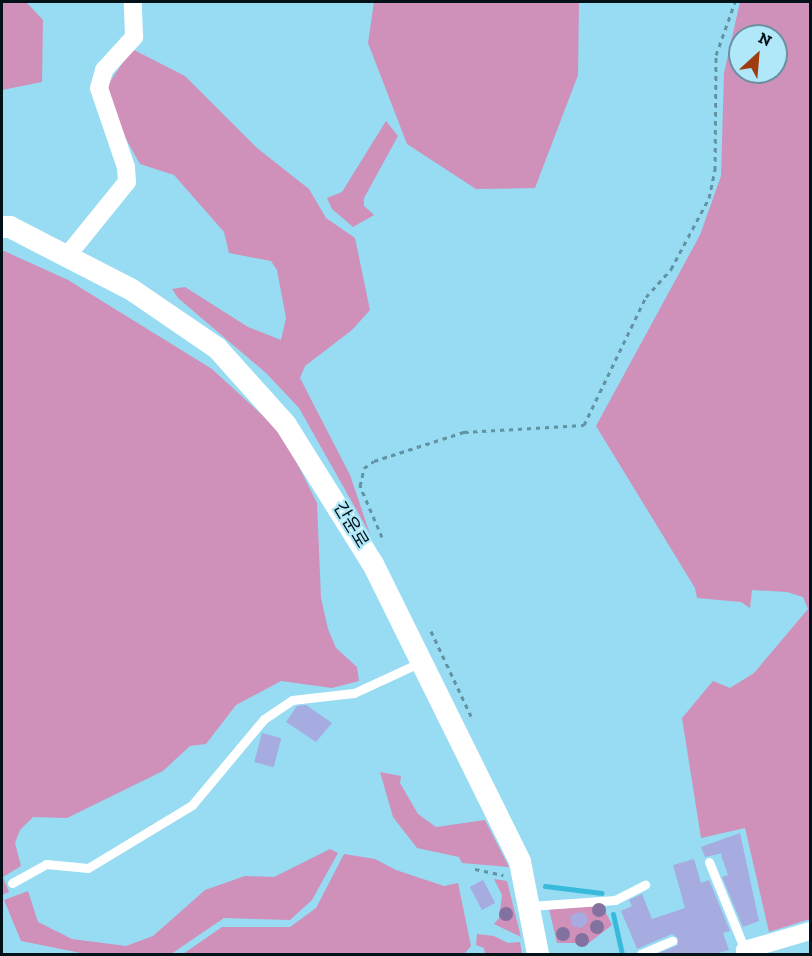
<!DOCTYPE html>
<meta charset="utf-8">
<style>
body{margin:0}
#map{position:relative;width:812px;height:956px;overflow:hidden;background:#97dcf2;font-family:"Zilla Slab","Noto Sans KR",serif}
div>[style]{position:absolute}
.green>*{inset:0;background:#cf90b9}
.stream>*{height:5px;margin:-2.5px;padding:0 2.5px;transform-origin:2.5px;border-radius:2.5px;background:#39badd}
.building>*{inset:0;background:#a6abe0;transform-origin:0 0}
.path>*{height:3px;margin-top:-1.5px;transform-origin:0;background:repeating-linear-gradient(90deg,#6193a3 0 4.5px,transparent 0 9px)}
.service>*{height:9px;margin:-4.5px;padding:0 4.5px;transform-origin:4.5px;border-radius:4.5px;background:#fff}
.minor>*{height:18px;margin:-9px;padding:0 9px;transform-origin:9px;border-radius:9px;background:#fff}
.tertiary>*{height:22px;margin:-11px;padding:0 11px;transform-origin:11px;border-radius:11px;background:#fff}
.trees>*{width:14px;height:14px;margin:-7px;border-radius:50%;background:#8371a0}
span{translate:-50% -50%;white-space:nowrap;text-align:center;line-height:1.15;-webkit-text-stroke:4.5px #b0e7f9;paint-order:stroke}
.street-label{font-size:18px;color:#001117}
.frame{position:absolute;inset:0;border:3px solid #001117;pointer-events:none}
.north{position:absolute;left:728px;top:24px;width:60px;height:60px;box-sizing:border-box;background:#b0e7f9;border:2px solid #6a919f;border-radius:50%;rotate:26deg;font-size:16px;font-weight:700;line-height:24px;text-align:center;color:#001117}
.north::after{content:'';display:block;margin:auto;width:21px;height:27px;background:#a13c0f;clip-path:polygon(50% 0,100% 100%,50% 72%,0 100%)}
</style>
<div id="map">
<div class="green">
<i style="clip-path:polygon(2px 2px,26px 2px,43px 20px,42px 82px,2px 90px)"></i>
<i style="clip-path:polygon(374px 2px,579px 2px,578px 75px,535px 188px,476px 189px,407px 144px,368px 43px)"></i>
<i style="clip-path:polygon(evenodd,740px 2px,810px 2px,810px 919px,769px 932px,745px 828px,701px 838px,682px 718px,713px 681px,730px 688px,754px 673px,808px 609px,803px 597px,787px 592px,752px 590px,750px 608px,741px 602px,697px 598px,695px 588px,596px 426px,700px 235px,721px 176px,724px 73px,740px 2px,740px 36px,776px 36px,776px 72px,740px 72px,740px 36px)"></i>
<i style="clip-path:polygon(132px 49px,185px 76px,257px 148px,309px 189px,326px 218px,355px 238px,370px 310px,352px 330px,305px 366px,300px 378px,350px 475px,370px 534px,299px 408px,266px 373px,178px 298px,172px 289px,185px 287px,248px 327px,281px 340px,286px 318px,277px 270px,271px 261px,229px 253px,224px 232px,174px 175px,140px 164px,107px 105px,107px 86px)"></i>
<i style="clip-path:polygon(386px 121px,398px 136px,364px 198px,364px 206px,374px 215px,353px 227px,332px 209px,327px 198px,342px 192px)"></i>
<i style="clip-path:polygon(2px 250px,68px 280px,212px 369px,282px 433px,317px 503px,321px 598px,328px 629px,336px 648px,357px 667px,359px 681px,332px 688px,281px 681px,236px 705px,206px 744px,190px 746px,163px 771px,67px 818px,33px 817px,20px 830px,15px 843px,21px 866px,3px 877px,9px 892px,2px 895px)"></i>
<i style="clip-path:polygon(380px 772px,401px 776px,400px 783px,418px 814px,436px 827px,485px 820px,509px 867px,462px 863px,459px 857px,417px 848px,393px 817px)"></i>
<i style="clip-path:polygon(330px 849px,338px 853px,312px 900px,290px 920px,224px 918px,171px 954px,86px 954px,21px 941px,4px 900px,28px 891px,38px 922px,72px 939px,126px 946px,153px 936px,205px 890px,245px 876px,274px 877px)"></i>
<i style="clip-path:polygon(344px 854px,375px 859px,396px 870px,444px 886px,458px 883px,471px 946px,464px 954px,183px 954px,222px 927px,290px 927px,316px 908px)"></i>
<i style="clip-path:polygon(494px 879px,507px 881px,521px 937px,494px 924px,499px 918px,502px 895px)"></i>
<i style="clip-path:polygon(602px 905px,612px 925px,589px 943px,557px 943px,549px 909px)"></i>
<i style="clip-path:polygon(477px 934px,494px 936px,508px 943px,520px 942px,522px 954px,485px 954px,484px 948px,476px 945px)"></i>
</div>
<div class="stream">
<i style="left:545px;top:886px;width:57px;rotate:7deg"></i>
<i style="left:613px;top:914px;width:41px;rotate:77.3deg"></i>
</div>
<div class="building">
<i style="clip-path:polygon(306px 705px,332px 723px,316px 742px,286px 722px,297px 706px)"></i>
<i style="left:262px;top:733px;width:20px;height:30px;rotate:15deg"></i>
<i style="clip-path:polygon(740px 833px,759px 921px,743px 927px,722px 877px,728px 875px,721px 855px,723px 853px,705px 857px,701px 847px)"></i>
<i style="clip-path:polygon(694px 859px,701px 883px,709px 880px,730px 931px,723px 933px,729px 950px,714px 954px,657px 954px,678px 945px,678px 938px,672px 934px,637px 949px,621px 911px,632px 906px,629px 900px,642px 894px,652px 919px,685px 908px,673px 865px)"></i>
<i style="left:483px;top:880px;width:26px;height:15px;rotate:62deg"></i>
<i style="clip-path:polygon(578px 912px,586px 914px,588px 922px,581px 928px,572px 926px,570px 917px)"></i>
</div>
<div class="path">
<i style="left:382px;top:537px;width:56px;rotate:-113.3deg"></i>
<i style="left:360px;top:486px;width:18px;rotate:-77deg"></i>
<i style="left:364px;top:468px;width:12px;rotate:-35deg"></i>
<i style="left:374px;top:461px;width:95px;rotate:-17.9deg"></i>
<i style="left:464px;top:432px;width:120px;rotate:-3.3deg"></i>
<i style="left:584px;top:425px;width:142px;rotate:-64.2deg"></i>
<i style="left:646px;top:297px;width:38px;rotate:-48deg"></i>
<i style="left:671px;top:269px;width:81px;rotate:-61.8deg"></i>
<i style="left:709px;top:198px;width:29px;rotate:-78deg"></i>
<i style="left:715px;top:170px;width:115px;rotate:-89.5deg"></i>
<i style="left:716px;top:55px;width:56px;rotate:-70.3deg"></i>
<i style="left:431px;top:631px;width:94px;rotate:64.8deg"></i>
<i style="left:475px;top:869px;width:29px;rotate:12deg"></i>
</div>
<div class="service">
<i style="left:709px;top:862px;width:95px;rotate:67.8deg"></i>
<i style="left:12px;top:883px;width:39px;rotate:-29deg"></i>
<i style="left:46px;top:864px;width:42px;rotate:5.4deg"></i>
<i style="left:88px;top:868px;width:122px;rotate:-31.2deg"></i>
<i style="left:192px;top:805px;width:112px;rotate:-50.1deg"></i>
<i style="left:264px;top:719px;width:34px;rotate:-34deg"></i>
<i style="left:292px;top:700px;width:62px;rotate:-6.4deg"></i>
<i style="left:354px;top:693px;width:74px;rotate:-24.8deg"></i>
<i style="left:530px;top:906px;width:85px;rotate:-4deg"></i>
<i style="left:615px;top:900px;width:34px;rotate:-27deg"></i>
<i style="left:641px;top:954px;width:34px;rotate:-23deg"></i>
</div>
<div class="minor">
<i style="left:67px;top:256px;width:95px;rotate:-51deg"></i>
<i style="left:127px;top:182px;width:15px;rotate:-94deg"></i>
<i style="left:126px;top:167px;width:83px;rotate:-108.9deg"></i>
<i style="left:99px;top:88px;width:19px;rotate:-74deg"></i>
<i style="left:104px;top:70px;width:45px;rotate:-47.7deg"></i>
<i style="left:134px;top:37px;width:35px;rotate:-92deg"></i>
<i style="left:746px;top:954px;width:4px;rotate:-104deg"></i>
<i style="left:745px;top:950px;width:68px;rotate:-16.3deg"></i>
</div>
<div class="tertiary">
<i style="left:2px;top:227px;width:8px"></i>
<i style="left:10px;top:227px;width:137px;rotate:27.3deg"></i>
<i style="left:132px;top:290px;width:103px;rotate:34.3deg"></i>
<i style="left:217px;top:348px;width:103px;rotate:48.1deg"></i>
<i style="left:286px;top:425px;width:164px;rotate:58deg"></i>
<i style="left:373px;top:564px;width:332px;rotate:63.7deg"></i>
<i style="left:520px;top:862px;width:94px;rotate:78.9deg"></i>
</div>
<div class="trees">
<i style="left:599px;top:910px"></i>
<i style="left:506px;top:914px"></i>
<i style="left:597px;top:927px"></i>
<i style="left:563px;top:934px"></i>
<i style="left:582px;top:940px"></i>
</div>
<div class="street-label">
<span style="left:351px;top:525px;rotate:59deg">간운로</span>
</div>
<div class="frame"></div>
<div class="north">N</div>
</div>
